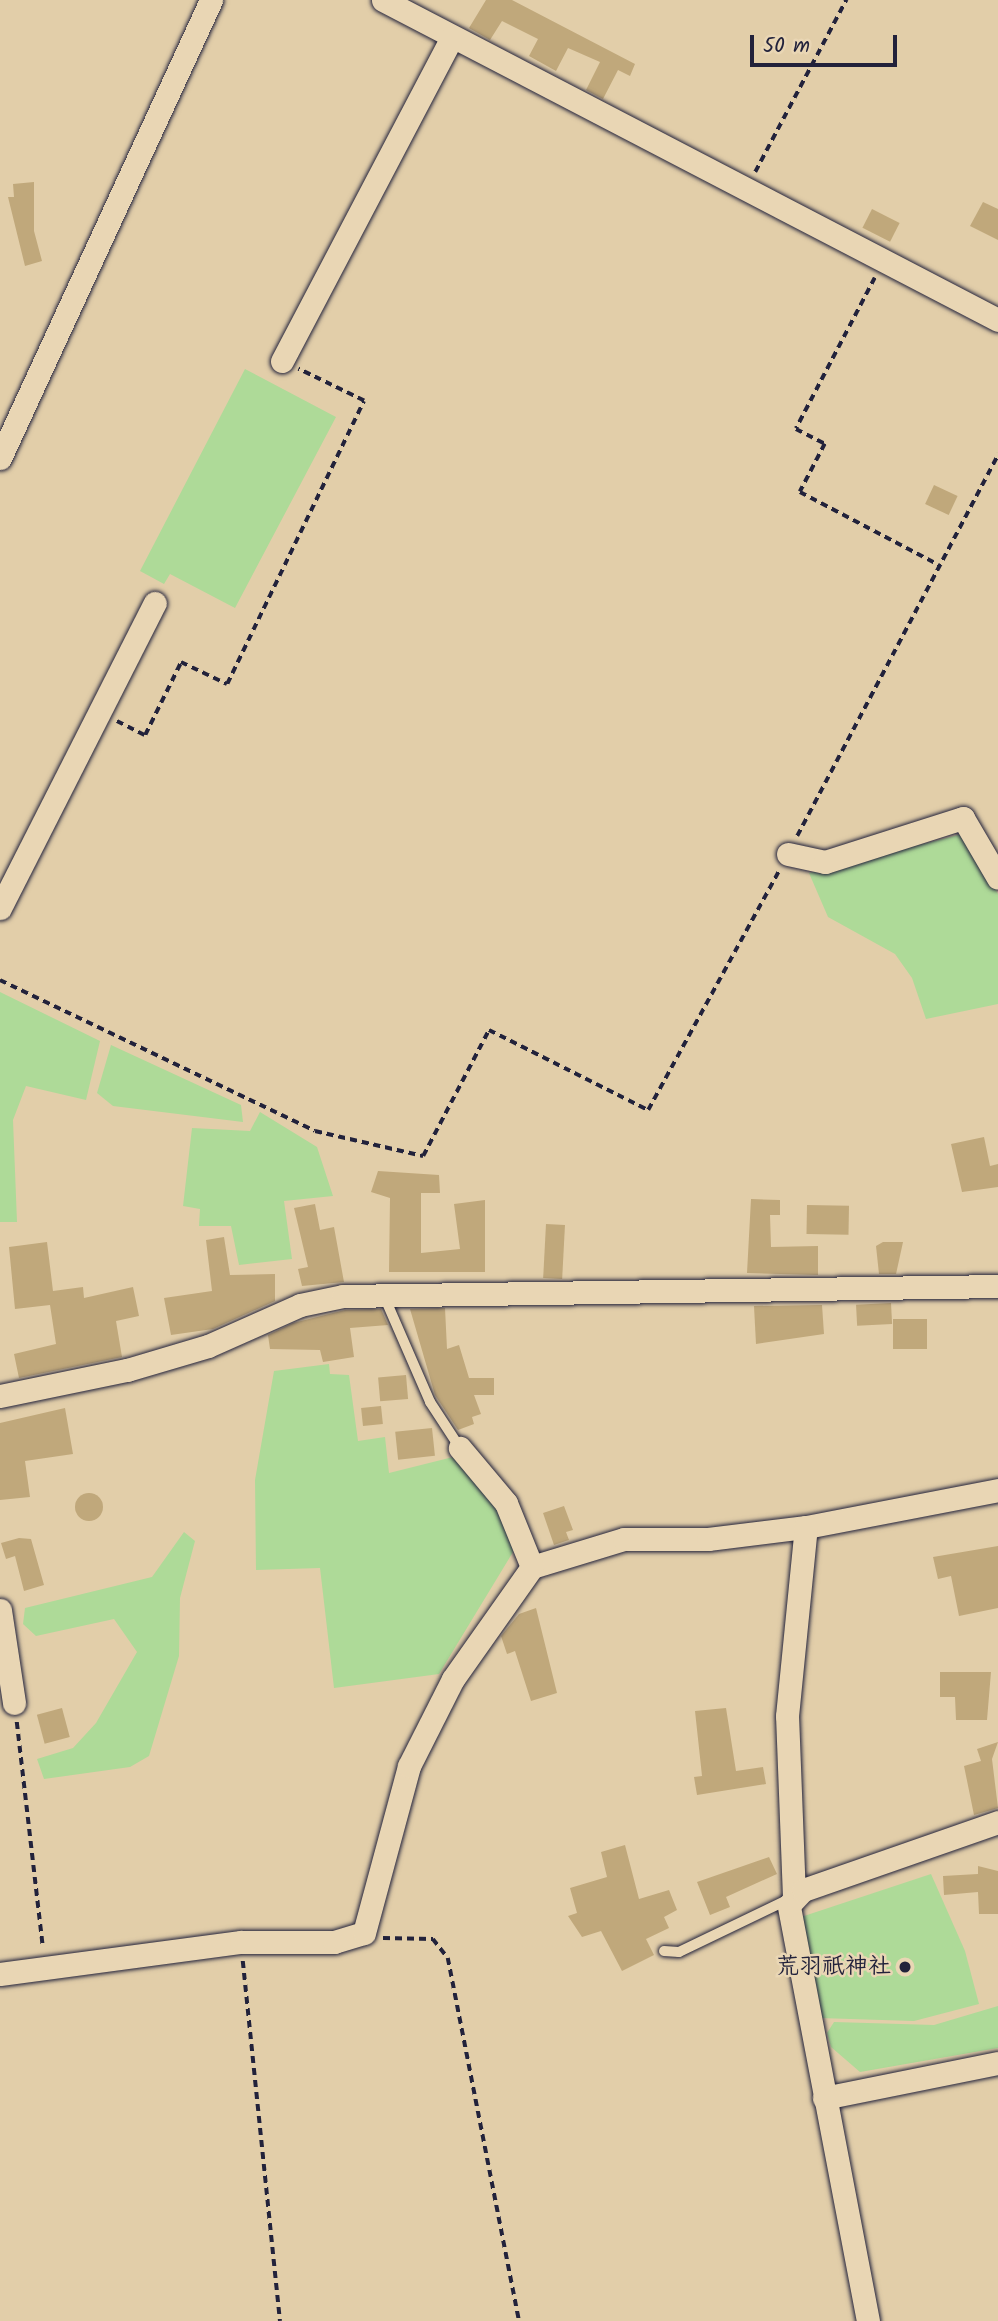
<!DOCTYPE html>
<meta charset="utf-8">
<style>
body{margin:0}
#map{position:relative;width:998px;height:2321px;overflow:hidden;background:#e2cea9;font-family:Kalam,"Klee One",sans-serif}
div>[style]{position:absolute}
.green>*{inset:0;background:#aeda98}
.building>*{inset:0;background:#c0a87b;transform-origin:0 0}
.round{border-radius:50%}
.path>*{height:3.5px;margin-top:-1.75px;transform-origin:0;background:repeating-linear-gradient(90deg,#22223b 0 7px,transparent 0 12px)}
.roads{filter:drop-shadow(0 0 2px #22223b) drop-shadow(0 0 2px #22223b)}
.service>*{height:10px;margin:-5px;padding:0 5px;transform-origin:5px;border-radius:5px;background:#e9d6b4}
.minor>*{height:23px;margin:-11.5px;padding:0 11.5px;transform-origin:11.5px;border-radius:11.5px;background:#e9d6b4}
.dots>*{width:19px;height:19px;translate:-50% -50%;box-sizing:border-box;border:4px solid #e9d6b4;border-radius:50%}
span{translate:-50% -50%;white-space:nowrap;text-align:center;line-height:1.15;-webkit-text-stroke:5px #e9d6b4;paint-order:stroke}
.poi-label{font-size:23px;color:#22223b;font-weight:700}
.right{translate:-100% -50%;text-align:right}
.scale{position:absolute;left:750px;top:35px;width:147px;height:32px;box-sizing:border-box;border:4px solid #22223b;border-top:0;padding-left:9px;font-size:21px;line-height:24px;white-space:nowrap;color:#22223b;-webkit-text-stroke:5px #e9d6b4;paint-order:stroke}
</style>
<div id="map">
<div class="green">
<i style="clip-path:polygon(245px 369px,336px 417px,235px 608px,170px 574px,164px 584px,140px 571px)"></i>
<i style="clip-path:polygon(966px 833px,998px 894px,998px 1004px,926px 1019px,912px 978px,895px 954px,828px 917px,809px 873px)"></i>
<i style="clip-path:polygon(0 992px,100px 1041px,86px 1100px,26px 1086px,13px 1120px,17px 1222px,0 1222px)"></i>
<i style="clip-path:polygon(111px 1045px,241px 1105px,243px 1122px,113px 1106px,97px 1093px)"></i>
<i style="clip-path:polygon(260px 1112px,317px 1147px,333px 1196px,284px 1201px,292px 1259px,239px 1265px,231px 1226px,199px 1226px,200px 1209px,183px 1206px,192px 1128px,250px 1131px)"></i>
<i style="clip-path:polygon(329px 1364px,330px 1374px,349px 1375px,358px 1441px,385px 1437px,389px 1473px,453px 1457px,497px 1502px,516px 1547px,439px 1674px,334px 1688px,320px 1568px,256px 1570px,255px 1480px,274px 1371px)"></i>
<i style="clip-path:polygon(184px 1532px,195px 1541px,180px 1598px,179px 1656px,149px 1756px,130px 1767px,44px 1779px,37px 1759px,73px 1748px,96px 1723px,137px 1652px,114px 1619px,36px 1636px,23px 1624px,25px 1608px,152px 1577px)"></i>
<i style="clip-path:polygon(931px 1874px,965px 1951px,979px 2004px,914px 2021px,819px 2018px,801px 1917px)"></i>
<i style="clip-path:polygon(998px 2006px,998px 2048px,860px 2072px,831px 2047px,827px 2033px,834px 2022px,934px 2025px)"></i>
</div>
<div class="building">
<i style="clip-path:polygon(486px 0,512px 0,635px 64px,630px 76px,618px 70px,603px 99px,586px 90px,600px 62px,568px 48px,556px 71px,529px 56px,538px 39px,502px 21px,490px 40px,469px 28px)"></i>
<i style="clip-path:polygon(34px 182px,34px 231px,42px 261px,25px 266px,8px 197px,14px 197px,13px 184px)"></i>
<i style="clip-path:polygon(983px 202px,998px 209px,998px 240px,970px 226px)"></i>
<i style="left:872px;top:209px;width:31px;height:21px;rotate:27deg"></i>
<i style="left:934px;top:485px;width:26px;height:21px;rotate:25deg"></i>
<i style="clip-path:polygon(984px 1137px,990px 1166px,998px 1164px,998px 1187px,962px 1192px,951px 1144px)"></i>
<i style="clip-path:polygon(378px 1171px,439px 1175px,440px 1193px,421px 1193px,421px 1253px,460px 1249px,454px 1204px,485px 1200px,485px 1272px,389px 1272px,390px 1198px,371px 1192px)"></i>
<i style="clip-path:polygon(751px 1199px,780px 1200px,780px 1215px,770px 1215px,771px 1247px,818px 1246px,818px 1275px,747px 1273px)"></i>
<i style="clip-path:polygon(315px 1204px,320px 1230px,334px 1227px,344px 1282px,302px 1286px,298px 1269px,308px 1267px,294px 1208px)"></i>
<i style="left:807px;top:1205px;width:42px;height:29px;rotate:1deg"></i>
<i style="left:546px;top:1224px;width:19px;height:54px;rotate:3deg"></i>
<i style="clip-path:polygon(224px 1237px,230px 1275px,275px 1274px,275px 1301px,213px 1329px,171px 1335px,164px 1298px,212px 1291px,206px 1240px)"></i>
<i style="clip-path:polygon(47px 1242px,53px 1291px,83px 1287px,84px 1298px,133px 1287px,139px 1316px,116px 1321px,122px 1357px,19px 1378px,14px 1354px,56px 1344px,50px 1305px,15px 1309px,9px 1247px)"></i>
<i style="clip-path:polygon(883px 1242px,903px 1242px,896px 1274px,879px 1274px,876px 1246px)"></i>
<i style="left:891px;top:1303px;width:21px;height:35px;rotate:87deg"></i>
<i style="clip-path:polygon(822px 1305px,824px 1334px,756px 1344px,754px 1306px)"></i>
<i style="clip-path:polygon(445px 1308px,447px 1349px,459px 1345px,469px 1378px,494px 1378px,494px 1395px,474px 1395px,481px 1414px,472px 1417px,474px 1424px,458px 1430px,435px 1395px,410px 1309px)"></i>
<i style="clip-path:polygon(381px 1309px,388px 1325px,350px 1328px,354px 1357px,323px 1362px,320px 1350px,270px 1349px,268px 1335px,293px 1323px,345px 1310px)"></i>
<i style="left:893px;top:1319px;width:34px;height:30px"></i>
<i style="left:406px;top:1375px;width:24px;height:28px;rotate:85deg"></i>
<i style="left:381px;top:1406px;width:18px;height:20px;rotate:84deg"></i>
<i style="clip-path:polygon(65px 1408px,73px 1454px,25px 1461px,30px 1497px,0 1500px,0 1423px)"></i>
<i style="left:432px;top:1428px;width:28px;height:37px;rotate:84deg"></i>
<i class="round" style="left:75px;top:1493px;width:28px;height:28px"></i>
<i style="clip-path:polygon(564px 1506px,573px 1530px,566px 1532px,569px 1540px,554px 1545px,543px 1513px)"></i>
<i style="clip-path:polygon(19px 1538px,31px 1539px,44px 1585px,24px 1591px,15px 1556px,6px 1559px,1px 1543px)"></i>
<i style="clip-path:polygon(998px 1546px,998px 1608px,959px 1616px,951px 1576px,938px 1579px,933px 1557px)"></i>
<i style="clip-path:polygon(536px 1608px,557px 1693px,531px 1701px,515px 1651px,507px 1654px,501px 1636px,519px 1614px)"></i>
<i style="clip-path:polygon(940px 1672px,991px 1672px,987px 1720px,956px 1720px,955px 1697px,940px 1697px)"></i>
<i style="left:62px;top:1708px;width:30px;height:26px;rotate:75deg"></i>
<i style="clip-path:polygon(726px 1708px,736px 1771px,763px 1767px,766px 1784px,697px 1795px,694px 1777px,702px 1776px,695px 1711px)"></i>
<i style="clip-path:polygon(998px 1742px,992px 1759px,998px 1808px,974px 1815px,964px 1766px,981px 1761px,977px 1749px)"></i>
<i style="clip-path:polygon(625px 1845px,639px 1899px,669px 1890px,677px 1910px,664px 1917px,669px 1928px,646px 1939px,654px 1955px,622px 1971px,601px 1931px,582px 1937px,568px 1916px,577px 1913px,570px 1888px,607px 1877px,601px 1852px)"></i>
<i style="clip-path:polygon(769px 1857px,777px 1874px,726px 1897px,730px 1907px,710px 1915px,697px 1882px)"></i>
<i style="clip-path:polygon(978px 1866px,998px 1871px,998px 1914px,979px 1914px,978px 1892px,944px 1895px,943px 1876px,978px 1874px)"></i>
</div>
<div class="path">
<i style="left:755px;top:172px;width:195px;rotate:-62.1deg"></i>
<i style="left:875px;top:278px;width:170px;rotate:117.6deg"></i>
<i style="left:796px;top:429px;width:33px;rotate:27deg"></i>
<i style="left:825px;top:444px;width:54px;rotate:117.5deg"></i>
<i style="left:800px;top:492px;width:157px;rotate:27.7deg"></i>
<i style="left:117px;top:721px;width:31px;rotate:27deg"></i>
<i style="left:145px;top:735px;width:81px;rotate:-63.7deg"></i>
<i style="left:181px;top:662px;width:51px;rotate:25.6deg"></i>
<i style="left:227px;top:684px;width:314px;rotate:-64.2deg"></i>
<i style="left:364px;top:401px;width:73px;rotate:-154.1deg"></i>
<i style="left:797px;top:836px;width:432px;rotate:-62.2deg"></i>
<i style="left:0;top:980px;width:349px;rotate:25.6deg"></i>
<i style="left:315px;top:1131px;width:111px;rotate:13deg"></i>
<i style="left:423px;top:1156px;width:142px;rotate:-62.4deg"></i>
<i style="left:489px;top:1030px;width:178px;rotate:26.7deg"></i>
<i style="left:648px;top:1110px;width:273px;rotate:-61.3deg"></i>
<i style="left:17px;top:1722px;width:226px;rotate:83.4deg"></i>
<i style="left:383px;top:1938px;width:50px;rotate:1.1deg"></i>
<i style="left:433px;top:1939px;width:24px;rotate:52deg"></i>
<i style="left:448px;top:1958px;width:370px;rotate:78.9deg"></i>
<i style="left:243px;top:1961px;width:362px;rotate:84.1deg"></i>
</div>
<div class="roads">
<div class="service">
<i style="left:384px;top:1296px;width:116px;rotate:66.5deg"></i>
<i style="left:430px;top:1402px;width:55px;rotate:56.9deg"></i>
<i style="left:664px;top:1951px;width:15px;rotate:4deg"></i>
<i style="left:679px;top:1952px;width:124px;rotate:-25.7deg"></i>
</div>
<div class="minor">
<i style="left:383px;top:0;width:693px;rotate:27.49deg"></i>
<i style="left:282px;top:361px;width:366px;rotate:-62.3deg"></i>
<i style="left:0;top:458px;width:504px;rotate:-65.26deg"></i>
<i style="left:788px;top:854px;width:38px;rotate:12deg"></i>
<i style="left:825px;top:862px;width:145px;rotate:-17.7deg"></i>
<i style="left:963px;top:818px;width:69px;rotate:59.7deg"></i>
<i style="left:0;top:908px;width:342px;rotate:-63.1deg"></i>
<i style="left:0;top:1396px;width:130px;rotate:-11.6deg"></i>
<i style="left:127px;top:1370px;width:84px;rotate:-16.5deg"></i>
<i style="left:208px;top:1346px;width:101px;rotate:-24deg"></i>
<i style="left:300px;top:1305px;width:44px;rotate:-11.8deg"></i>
<i style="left:343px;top:1296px;width:655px;rotate:-0.87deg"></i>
<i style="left:532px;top:1567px;width:96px;rotate:-16.9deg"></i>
<i style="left:624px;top:1539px;width:84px"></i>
<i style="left:708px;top:1539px;width:99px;rotate:-7deg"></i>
<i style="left:806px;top:1527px;width:196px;rotate:-10.9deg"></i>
<i style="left:0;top:1610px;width:94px;rotate:81.4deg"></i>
<i style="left:794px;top:1897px;width:181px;rotate:-92.2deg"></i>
<i style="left:787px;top:1716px;width:190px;rotate:-84.3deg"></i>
<i style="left:0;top:1974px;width:243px;rotate:-7.6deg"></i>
<i style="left:241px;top:1942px;width:93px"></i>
<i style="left:334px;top:1942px;width:31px;rotate:-17deg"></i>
<i style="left:364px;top:1933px;width:173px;rotate:-74.9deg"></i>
<i style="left:409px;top:1766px;width:97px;rotate:-63.2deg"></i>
<i style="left:453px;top:1679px;width:137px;rotate:-54.8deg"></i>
<i style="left:532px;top:1567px;width:69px;rotate:-112.1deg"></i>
<i style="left:506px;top:1503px;width:72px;rotate:-129.9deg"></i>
<i style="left:824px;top:2098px;width:177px;rotate:-11.4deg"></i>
<i style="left:868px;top:2321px;width:423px;rotate:-100.8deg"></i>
<i style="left:789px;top:1905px;width:21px;rotate:-47deg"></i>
<i style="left:803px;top:1890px;width:207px;rotate:-19.2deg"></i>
</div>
</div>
<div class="dots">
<i style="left:905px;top:1967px;background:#22223b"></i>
</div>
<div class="poi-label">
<span class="right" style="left:891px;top:1967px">荒羽祇神社</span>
</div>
<div class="scale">50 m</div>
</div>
